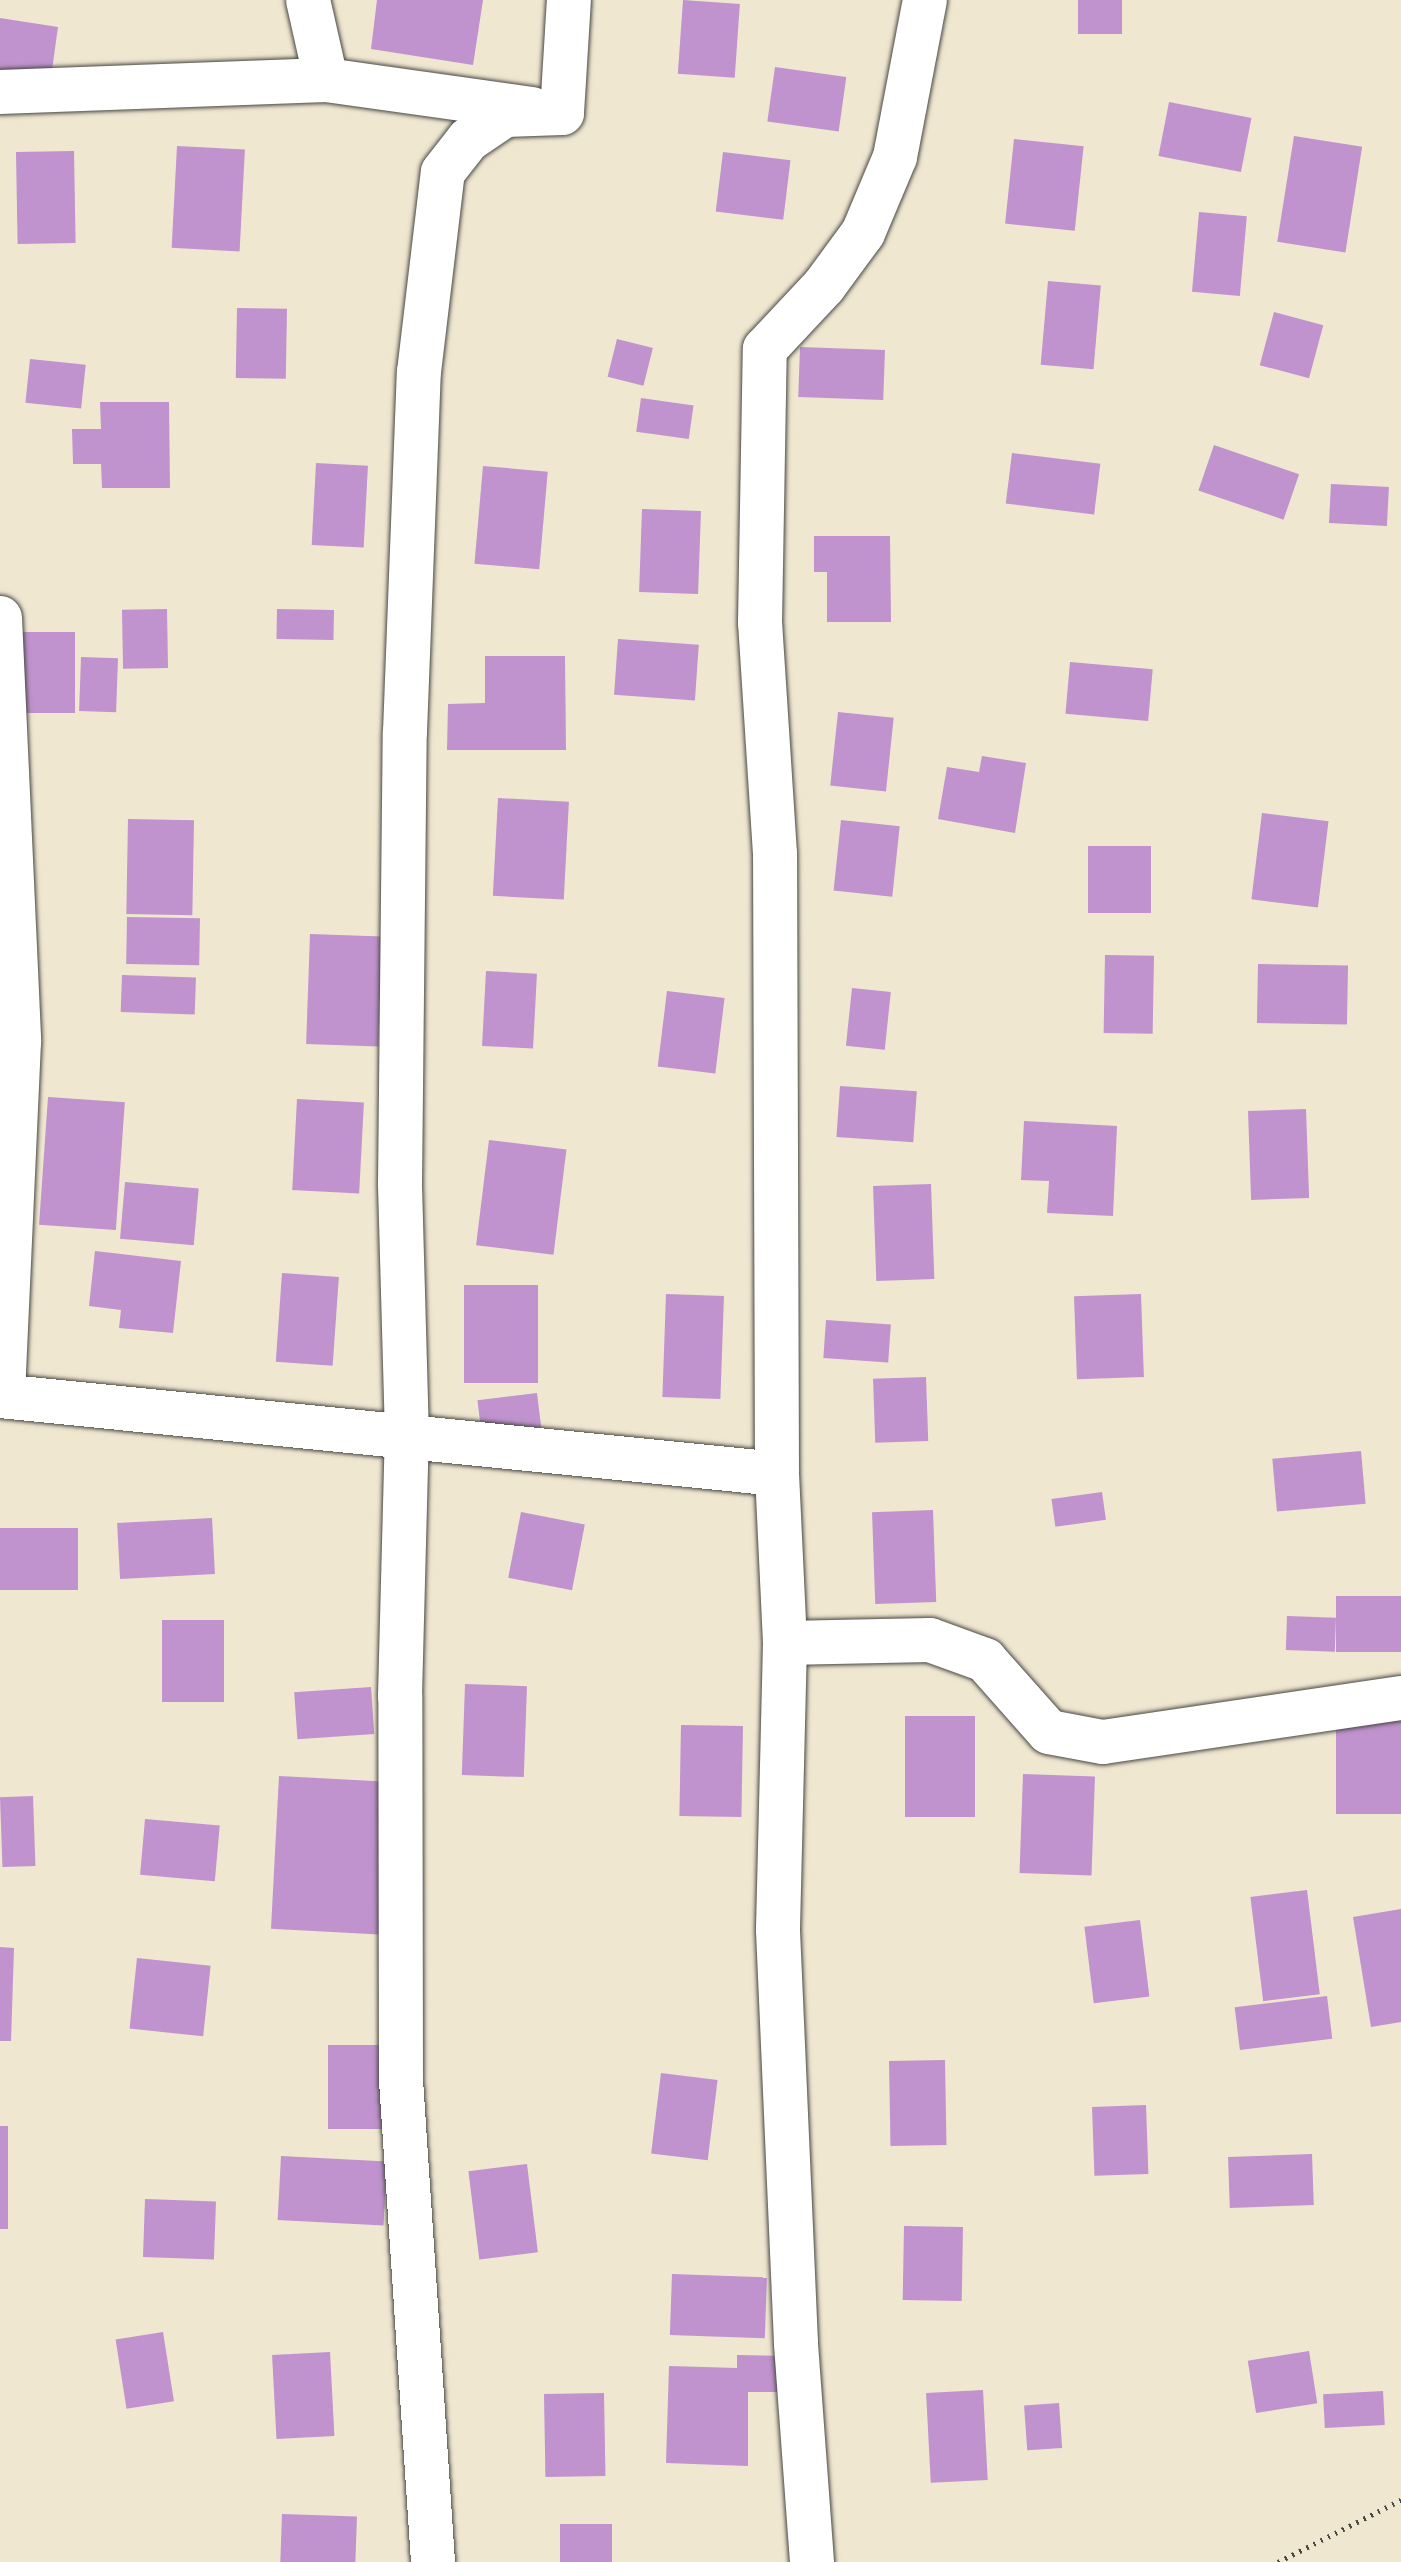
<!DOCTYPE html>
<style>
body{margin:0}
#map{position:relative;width:1401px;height:2562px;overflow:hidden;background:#efe7d0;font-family:"Indie Flower",sans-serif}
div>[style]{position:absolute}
.building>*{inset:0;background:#c092ce;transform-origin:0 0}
.path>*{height:5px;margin-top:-2.5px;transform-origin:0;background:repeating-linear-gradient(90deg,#484744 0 2px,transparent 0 8px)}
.roads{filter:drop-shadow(0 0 2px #484744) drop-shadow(0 0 2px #484744)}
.street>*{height:44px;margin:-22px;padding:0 22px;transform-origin:22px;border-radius:22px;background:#fff}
span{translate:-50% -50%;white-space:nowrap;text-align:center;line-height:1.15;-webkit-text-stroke:8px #f6f6f2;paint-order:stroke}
</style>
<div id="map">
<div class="building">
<i style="clip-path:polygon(377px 0,483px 0,473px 65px,371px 49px)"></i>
<i style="left:683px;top:0;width:57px;height:74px;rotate:4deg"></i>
<i style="left:1078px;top:0;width:44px;height:34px"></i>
<i style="clip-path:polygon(0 18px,58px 27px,51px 77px,0 70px)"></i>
<i style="left:775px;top:67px;width:72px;height:55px;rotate:8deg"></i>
<i style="left:1169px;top:102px;width:84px;height:55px;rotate:11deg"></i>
<i style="left:1294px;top:136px;width:69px;height:107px;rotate:9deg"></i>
<i style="left:1014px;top:139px;width:70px;height:85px;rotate:6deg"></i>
<i style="left:177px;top:146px;width:68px;height:102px;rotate:3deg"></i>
<i style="left:74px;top:151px;width:92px;height:58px;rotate:89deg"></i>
<i style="left:723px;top:152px;width:68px;height:60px;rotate:7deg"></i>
<i style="left:1199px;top:212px;width:48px;height:80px;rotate:5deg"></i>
<i style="left:1048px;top:281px;width:53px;height:84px;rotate:5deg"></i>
<i style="left:237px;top:308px;width:50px;height:70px;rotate:1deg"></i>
<i style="left:1274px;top:312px;width:51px;height:55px;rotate:15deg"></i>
<i style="left:617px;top:339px;width:37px;height:39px;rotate:14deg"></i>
<i style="left:800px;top:347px;width:85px;height:50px;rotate:2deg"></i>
<i style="left:30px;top:359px;width:56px;height:44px;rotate:6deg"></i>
<i style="left:641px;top:398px;width:53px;height:34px;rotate:8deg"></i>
<i style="clip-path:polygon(100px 402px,169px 402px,170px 488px,102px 488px,101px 464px,73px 464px,72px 429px,101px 429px)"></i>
<i style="left:1214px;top:445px;width:90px;height:48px;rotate:19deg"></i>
<i style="left:1012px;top:453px;width:89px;height:51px;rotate:7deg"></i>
<i style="left:316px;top:463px;width:52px;height:82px;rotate:3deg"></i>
<i style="left:483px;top:466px;width:65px;height:98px;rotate:5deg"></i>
<i style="left:1331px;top:484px;width:58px;height:39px;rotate:3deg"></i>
<i style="left:642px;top:509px;width:59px;height:83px;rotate:2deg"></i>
<i style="clip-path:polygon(814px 536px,890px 536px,891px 622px,827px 622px,827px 572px,814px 572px)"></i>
<i style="left:167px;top:609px;width:59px;height:45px;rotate:89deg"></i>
<i style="left:277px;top:609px;width:57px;height:30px;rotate:1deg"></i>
<i style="left:21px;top:632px;width:54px;height:81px"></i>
<i style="left:618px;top:639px;width:81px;height:56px;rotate:4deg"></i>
<i style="clip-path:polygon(485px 656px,565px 656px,566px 750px,447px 750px,448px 704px,485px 703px)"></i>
<i style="left:81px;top:657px;width:37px;height:54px;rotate:2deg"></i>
<i style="left:1070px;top:662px;width:83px;height:52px;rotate:5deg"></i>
<i style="left:838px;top:712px;width:56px;height:74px;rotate:6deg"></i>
<i style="clip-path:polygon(982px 756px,1026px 763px,1015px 833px,938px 819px,947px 767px,979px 772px)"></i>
<i style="left:498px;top:798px;width:71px;height:98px;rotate:3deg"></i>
<i style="left:1262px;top:813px;width:67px;height:87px;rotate:7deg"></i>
<i style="left:128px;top:819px;width:66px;height:95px;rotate:1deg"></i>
<i style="left:841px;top:820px;width:59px;height:71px;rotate:6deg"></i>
<i style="left:1088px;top:846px;width:63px;height:67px"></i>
<i style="left:127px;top:917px;width:73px;height:47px;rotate:1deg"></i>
<i style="left:310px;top:934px;width:72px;height:110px;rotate:2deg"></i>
<i style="left:1105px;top:955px;width:49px;height:78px;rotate:1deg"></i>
<i style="left:1258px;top:964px;width:90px;height:59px;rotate:1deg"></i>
<i style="left:486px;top:971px;width:51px;height:75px;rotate:3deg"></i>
<i style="left:122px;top:975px;width:74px;height:37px;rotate:2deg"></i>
<i style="left:852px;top:988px;width:39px;height:58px;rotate:6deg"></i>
<i style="left:667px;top:991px;width:58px;height:76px;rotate:7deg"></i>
<i style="left:840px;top:1086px;width:77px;height:51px;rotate:4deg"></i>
<i style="left:48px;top:1097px;width:77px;height:128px;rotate:4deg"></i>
<i style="left:297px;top:1099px;width:67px;height:91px;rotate:3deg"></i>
<i style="left:1306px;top:1109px;width:89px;height:58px;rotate:88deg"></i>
<i style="clip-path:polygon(1024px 1121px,1117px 1126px,1113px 1216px,1047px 1213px,1049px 1181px,1021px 1180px)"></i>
<i style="left:489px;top:1140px;width:78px;height:106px;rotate:7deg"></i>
<i style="left:125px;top:1182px;width:74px;height:57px;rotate:5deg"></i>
<i style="left:931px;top:1184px;width:95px;height:58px;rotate:88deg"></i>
<i style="clip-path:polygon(95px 1251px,181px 1261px,173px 1333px,119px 1328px,121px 1310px,89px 1306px)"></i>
<i style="left:282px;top:1273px;width:57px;height:89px;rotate:4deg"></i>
<i style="left:464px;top:1285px;width:74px;height:98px"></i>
<i style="left:666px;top:1294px;width:58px;height:103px;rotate:2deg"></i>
<i style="left:1141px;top:1294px;width:83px;height:67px;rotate:88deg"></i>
<i style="left:826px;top:1320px;width:65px;height:38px;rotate:4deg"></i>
<i style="left:926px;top:1377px;width:64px;height:53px;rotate:88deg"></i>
<i style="left:537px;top:1393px;width:35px;height:60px;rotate:83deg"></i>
<i style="left:1361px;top:1451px;width:53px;height:89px;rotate:85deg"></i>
<i style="left:1102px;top:1492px;width:28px;height:51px;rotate:82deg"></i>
<i style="left:933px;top:1510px;width:92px;height:61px;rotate:88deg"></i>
<i style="left:521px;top:1512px;width:65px;height:67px;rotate:11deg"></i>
<i style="left:212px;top:1518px;width:56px;height:95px;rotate:87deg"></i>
<i style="left:0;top:1528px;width:78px;height:62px"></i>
<i style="left:1401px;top:1596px;width:56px;height:65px;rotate:90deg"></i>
<i style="left:1287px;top:1616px;width:49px;height:34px;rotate:2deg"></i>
<i style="left:162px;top:1620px;width:62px;height:82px"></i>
<i style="left:465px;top:1684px;width:62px;height:91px;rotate:2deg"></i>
<i style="left:371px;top:1687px;width:47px;height:77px;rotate:86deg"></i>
<i style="left:905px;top:1716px;width:70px;height:101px"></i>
<i style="left:1401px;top:1718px;width:96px;height:65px;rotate:90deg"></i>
<i style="left:681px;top:1725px;width:62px;height:91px;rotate:1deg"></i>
<i style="left:1023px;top:1774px;width:72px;height:99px;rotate:2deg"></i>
<i style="left:279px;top:1776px;width:108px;height:153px;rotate:3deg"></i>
<i style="left:33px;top:1796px;width:70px;height:33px;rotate:88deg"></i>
<i style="left:145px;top:1819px;width:75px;height:56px;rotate:5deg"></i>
<i style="left:1307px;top:1890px;width:105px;height:57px;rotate:83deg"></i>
<i style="clip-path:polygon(1401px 1909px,1401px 2022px,1371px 2027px,1353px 1917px)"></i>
<i style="left:1140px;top:1920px;width:77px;height:56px;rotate:83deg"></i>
<i style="clip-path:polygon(0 1947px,14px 1948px,11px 2041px,0 2041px)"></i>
<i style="left:137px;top:1958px;width:74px;height:71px;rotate:6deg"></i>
<i style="left:1327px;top:1996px;width:43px;height:93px;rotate:83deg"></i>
<i style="left:328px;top:2045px;width:56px;height:84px"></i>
<i style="left:945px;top:2060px;width:85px;height:56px;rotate:89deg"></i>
<i style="left:661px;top:2073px;width:57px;height:81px;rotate:7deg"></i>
<i style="left:1146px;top:2105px;width:69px;height:54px;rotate:88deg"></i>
<i style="left:0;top:2126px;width:8px;height:103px"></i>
<i style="left:1312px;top:2154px;width:51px;height:84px;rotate:88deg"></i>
<i style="left:281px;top:2156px;width:106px;height:64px;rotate:3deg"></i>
<i style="left:527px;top:2164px;width:89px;height:59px;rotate:83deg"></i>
<i style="left:145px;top:2199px;width:71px;height:58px;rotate:2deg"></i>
<i style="left:904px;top:2226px;width:59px;height:74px;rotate:1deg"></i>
<i style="left:672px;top:2274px;width:95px;height:61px;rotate:2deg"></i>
<i style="left:163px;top:2332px;width:70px;height:48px;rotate:81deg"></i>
<i style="left:1309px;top:2351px;width:53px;height:62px;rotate:81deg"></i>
<i style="left:330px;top:2352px;width:84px;height:58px;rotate:87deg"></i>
<i style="clip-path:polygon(737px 2355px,788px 2356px,787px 2392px,748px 2392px,748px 2466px,666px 2463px,669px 2366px,737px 2368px)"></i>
<i style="left:983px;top:2390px;width:90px;height:57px;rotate:87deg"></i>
<i style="left:1383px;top:2391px;width:34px;height:60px;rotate:87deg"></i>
<i style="left:604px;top:2393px;width:83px;height:60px;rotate:89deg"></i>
<i style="left:1059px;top:2403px;width:45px;height:35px;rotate:86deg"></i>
<i style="left:282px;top:2514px;width:75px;height:48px;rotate:2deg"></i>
<i style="left:612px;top:2524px;width:38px;height:52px;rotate:90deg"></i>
</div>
<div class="path">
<i style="left:1278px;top:2562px;width:138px;rotate:-26.8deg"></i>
</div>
<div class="roads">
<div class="street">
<i style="left:308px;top:0;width:82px;rotate:77.3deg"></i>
<i style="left:0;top:92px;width:326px;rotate:-2.1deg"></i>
<i style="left:326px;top:80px;width:208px;rotate:8deg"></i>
<i style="left:562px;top:113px;width:113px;rotate:-86.5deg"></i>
<i style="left:0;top:618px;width:424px;rotate:87.4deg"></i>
<i style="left:19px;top:1042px;width:354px;rotate:92.6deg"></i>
<i style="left:0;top:1396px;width:781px;rotate:5.73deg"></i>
<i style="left:785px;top:1643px;width:145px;rotate:-1.2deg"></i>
<i style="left:930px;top:1640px;width:59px;rotate:20deg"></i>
<i style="left:985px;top:1660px;width:96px;rotate:48.4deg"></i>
<i style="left:1049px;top:1732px;width:55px;rotate:10.5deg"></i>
<i style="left:1103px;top:1742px;width:301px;rotate:-8.4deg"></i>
<i style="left:433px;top:2562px;width:483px;rotate:-93.8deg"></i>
<i style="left:401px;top:2080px;width:384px;rotate:-90.1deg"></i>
<i style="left:400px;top:1696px;width:260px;rotate:-88.5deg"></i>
<i style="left:407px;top:1436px;width:252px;rotate:-91.6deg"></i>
<i style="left:400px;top:1184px;width:452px;rotate:-89.4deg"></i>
<i style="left:405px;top:732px;width:360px;rotate:-87.8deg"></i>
<i style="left:419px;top:372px;width:201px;rotate:-83.2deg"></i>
<i style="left:443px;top:172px;width:41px;rotate:-52deg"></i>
<i style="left:468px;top:140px;width:45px;rotate:-34deg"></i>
<i style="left:505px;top:115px;width:57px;rotate:-2deg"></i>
<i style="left:812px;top:2562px;width:220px;rotate:-94.2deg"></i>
<i style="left:796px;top:2343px;width:414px;rotate:-92.5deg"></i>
<i style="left:778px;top:1929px;width:286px;rotate:-88.6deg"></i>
<i style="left:785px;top:1643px;width:169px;rotate:-92.7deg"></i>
<i style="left:777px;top:1474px;width:620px;rotate:-90.18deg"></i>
<i style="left:775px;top:854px;width:231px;rotate:-93.7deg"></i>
<i style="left:760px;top:623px;width:274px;rotate:-89deg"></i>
<i style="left:765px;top:349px;width:86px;rotate:-46.9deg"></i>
<i style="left:824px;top:286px;width:66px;rotate:-53.7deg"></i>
<i style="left:863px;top:233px;width:82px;rotate:-67.2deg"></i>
<i style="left:895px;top:157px;width:160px;rotate:-79.2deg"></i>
</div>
</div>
</div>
